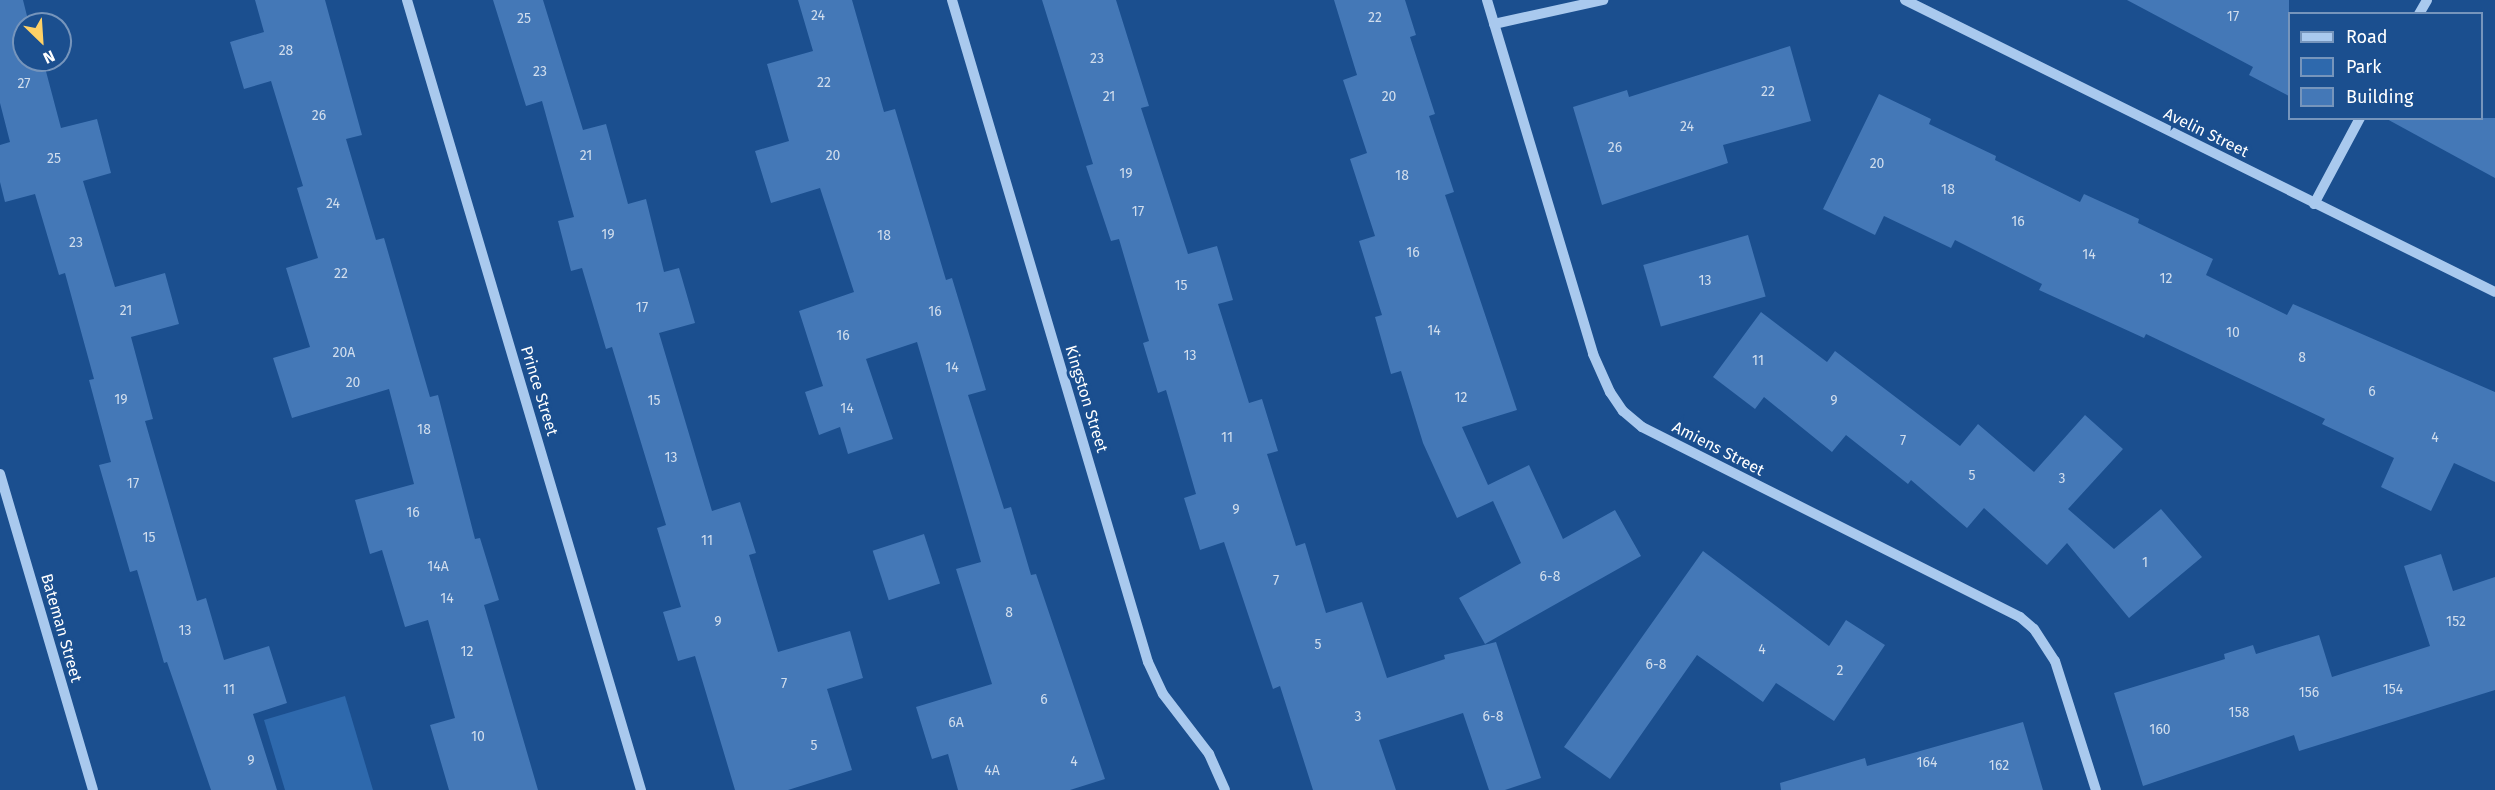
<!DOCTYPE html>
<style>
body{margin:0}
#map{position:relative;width:2495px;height:790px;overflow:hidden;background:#1b4f8f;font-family:"Fira Sans",sans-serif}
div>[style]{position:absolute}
.green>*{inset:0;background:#2e69ad}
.building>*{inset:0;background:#4478b7;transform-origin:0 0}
.minor>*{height:10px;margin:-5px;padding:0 5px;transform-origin:5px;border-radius:5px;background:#a9c9ee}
span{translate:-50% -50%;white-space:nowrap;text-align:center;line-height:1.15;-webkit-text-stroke:6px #1b4f8f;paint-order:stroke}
.number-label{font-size:14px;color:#d0dded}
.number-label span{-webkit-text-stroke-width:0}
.street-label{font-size:16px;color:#fff}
.legend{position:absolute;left:2288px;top:12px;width:195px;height:108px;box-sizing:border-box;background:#1b4f8f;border:2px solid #7695bc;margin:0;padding:8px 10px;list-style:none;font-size:18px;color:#fff}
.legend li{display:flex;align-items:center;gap:12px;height:30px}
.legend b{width:30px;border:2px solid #7695bc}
.north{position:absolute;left:12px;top:12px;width:60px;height:60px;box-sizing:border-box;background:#1b4f8f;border:2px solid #7695bc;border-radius:50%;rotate:155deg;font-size:16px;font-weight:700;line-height:24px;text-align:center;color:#fff}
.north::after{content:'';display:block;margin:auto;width:21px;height:27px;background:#ffd166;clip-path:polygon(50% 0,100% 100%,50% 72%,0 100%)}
</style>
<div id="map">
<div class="green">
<i style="clip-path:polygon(345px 696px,373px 790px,285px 790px,264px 720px)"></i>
</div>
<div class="building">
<i style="clip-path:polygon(0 0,23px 0,29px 24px,24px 24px,24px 60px,43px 60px,61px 128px,97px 119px,111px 173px,83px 181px,115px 287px,165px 273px,179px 324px,131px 337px,153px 419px,145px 421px,197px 601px,206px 598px,224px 660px,269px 646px,287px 703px,253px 714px,277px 790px,211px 790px,167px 662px,164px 663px,137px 570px,130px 572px,99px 465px,111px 462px,89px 380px,94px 379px,65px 273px,59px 275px,35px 194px,5px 202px,0 182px,0 145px,10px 142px,0 103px)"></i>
<i style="clip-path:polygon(255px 0,325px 0,362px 135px,346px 139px,376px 240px,384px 238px,430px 397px,438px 395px,475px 539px,480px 538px,499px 600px,484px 605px,538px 790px,449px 790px,430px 725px,455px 718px,428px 620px,405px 627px,382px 550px,370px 554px,355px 500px,414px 484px,389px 389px,292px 418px,273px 358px,310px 347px,286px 268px,318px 258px,297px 188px,303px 186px,271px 81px,244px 89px,230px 42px,264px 32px)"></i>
<i style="clip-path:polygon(493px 0,543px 0,583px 130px,606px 124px,628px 204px,646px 199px,664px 272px,679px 268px,695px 323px,659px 333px,712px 511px,740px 502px,756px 553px,749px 555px,778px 652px,850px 631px,863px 678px,827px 689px,852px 770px,788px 790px,735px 790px,695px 656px,678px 661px,663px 612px,681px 607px,657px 528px,666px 525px,612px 347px,606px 349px,582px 268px,571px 271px,558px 221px,574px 217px,542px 101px,526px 106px)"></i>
<i style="clip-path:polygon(798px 0,852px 0,884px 112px,895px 109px,946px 280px,952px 278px,986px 390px,968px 395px,1004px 509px,1011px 507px,1031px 575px,1036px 574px,1105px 779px,1070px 790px,958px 790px,948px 754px,932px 759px,916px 707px,992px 684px,956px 569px,981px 562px,917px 342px,866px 359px,893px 439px,848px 454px,840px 427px,819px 435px,805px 392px,823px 386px,799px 311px,854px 292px,820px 188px,771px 203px,755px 151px,789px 141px,767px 64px,813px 51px)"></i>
<i style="clip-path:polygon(1042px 0,1116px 0,1149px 106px,1141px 108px,1188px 254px,1217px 246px,1233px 300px,1218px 304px,1249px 403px,1262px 399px,1278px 451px,1267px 454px,1296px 546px,1305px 543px,1326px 613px,1362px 602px,1387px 678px,1445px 659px,1444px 655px,1496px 642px,1541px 778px,1505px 790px,1489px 790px,1463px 713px,1379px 740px,1396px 790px,1313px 790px,1280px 686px,1273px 689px,1224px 542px,1200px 550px,1184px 498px,1196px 494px,1166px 390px,1158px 393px,1143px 343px,1149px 341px,1119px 239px,1111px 241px,1086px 166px,1093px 164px)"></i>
<i style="clip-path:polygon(1334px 0,1405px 0,1416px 35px,1410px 37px,1435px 114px,1429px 116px,1454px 192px,1445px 195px,1517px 410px,1462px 427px,1488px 485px,1529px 465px,1563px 539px,1615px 510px,1641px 556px,1485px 644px,1459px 598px,1521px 563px,1493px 501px,1457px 518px,1423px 443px,1401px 371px,1391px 374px,1375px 317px,1382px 315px,1359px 241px,1375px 236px,1350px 159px,1367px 153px,1343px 80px,1357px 75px)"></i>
<i style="clip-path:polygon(2127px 0,2289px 0,2289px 96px,2249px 75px,2253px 67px)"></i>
<i style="clip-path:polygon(1790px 46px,1811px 121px,1723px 145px,1728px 163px,1602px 205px,1573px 107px,1627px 90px,1629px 97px)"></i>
<i style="clip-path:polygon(1879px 94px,1931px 119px,1929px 124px,1996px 156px,1995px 160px,2080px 202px,2084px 194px,2139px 219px,2138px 223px,2213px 259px,2206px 275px,2287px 315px,2293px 304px,2495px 392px,2495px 482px,2454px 463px,2431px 511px,2381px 487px,2394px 458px,2322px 424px,2325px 419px,2146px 334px,2144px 338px,2039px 290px,2042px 284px,1955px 240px,1951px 248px,1884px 216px,1875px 235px,1823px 209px)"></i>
<i style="clip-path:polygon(2385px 118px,2495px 118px,2495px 178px)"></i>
<i style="left:1748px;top:235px;width:64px;height:109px;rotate:74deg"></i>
<i style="clip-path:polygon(1761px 312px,1827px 362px,1835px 351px,1960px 446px,1978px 424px,2034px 472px,2085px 415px,2123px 449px,2068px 509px,2114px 549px,2161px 509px,2202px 557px,2129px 618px,2067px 543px,2047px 565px,1984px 508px,1967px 528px,1911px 480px,1908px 484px,1846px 435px,1832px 452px,1764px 397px,1755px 409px,1713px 377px)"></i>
<i style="left:924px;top:534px;width:52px;height:54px;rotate:72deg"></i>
<i style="clip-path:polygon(1703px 551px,1829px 646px,1846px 620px,1885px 645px,1834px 721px,1776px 683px,1763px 702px,1697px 655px,1610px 779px,1564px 747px)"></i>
<i style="clip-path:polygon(2441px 554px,2453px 591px,2495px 577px,2495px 690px,2299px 751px,2294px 735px,2143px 786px,2114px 693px,2225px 659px,2224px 654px,2253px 645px,2256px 654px,2319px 635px,2332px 677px,2430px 646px,2404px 566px)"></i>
<i style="clip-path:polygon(2023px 722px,2043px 790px,1781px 790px,1780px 783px,1865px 758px,1867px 766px)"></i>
</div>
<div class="minor">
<i style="left:407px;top:0;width:824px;rotate:73.5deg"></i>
<i style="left:952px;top:0;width:690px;rotate:73.51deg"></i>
<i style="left:1148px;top:662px;width:35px;rotate:65deg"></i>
<i style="left:1163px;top:694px;width:76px;rotate:52.5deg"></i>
<i style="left:1209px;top:754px;width:39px;rotate:66deg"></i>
<i style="left:1487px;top:0;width:370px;rotate:73.3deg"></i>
<i style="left:1593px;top:354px;width:42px;rotate:65.9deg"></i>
<i style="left:1610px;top:392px;width:23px;rotate:56deg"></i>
<i style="left:1623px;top:411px;width:25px;rotate:40deg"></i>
<i style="left:1642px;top:427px;width:423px;rotate:26.7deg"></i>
<i style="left:2020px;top:617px;width:18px;rotate:41deg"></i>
<i style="left:2034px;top:629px;width:38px;rotate:57deg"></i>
<i style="left:2055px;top:661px;width:135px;rotate:72.4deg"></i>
<i style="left:1905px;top:0;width:658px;rotate:26.33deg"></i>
<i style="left:2419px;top:14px;width:16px;rotate:-60deg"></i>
<i style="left:1494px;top:24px;width:112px;rotate:-12.4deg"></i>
<i style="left:2314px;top:204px;width:98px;rotate:-61.9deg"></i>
<i style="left:0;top:474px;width:329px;rotate:73.6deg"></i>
</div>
<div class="number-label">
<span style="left:818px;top:16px">24</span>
<span style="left:2233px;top:17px">17</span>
<span style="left:1375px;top:18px">22</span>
<span style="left:524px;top:19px">25</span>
<span style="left:286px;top:51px">28</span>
<span style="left:1097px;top:59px">23</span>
<span style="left:540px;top:72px">23</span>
<span style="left:824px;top:83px">22</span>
<span style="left:24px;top:84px">27</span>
<span style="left:1768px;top:92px">22</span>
<span style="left:1109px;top:97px">21</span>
<span style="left:1389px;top:97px">20</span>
<span style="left:319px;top:116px">26</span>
<span style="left:1687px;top:127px">24</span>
<span style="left:1615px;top:148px">26</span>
<span style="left:586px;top:156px">21</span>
<span style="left:833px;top:156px">20</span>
<span style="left:54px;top:159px">25</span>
<span style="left:1877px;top:164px">20</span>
<span style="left:1126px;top:174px">19</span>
<span style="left:1402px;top:176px">18</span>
<span style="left:1948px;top:190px">18</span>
<span style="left:333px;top:204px">24</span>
<span style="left:1138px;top:212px">17</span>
<span style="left:2018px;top:222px">16</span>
<span style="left:608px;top:235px">19</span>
<span style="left:884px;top:236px">18</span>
<span style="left:76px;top:243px">23</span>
<span style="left:1413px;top:253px">16</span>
<span style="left:2089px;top:255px">14</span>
<span style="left:341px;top:274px">22</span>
<span style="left:2166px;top:279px">12</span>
<span style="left:1705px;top:281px">13</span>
<span style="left:1181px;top:286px">15</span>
<span style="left:642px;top:308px">17</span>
<span style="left:126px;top:311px">21</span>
<span style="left:935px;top:312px">16</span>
<span style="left:1434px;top:331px">14</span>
<span style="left:2233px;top:333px">10</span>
<span style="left:843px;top:336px">16</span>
<span style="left:344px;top:353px">20A</span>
<span style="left:1190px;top:356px">13</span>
<span style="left:2302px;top:358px">8</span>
<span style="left:1758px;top:361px">11</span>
<span style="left:952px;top:368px">14</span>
<span style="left:353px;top:383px">20</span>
<span style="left:2372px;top:392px">6</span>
<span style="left:1461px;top:398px">12</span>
<span style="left:121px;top:400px">19</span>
<span style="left:654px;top:401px">15</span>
<span style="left:1834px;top:401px">9</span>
<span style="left:847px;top:409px">14</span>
<span style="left:424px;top:430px">18</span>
<span style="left:1227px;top:438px">11</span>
<span style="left:2435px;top:438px">4</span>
<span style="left:1903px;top:441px">7</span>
<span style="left:671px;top:458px">13</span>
<span style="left:1972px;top:476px">5</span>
<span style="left:2062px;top:479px">3</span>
<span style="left:133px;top:484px">17</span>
<span style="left:1236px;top:510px">9</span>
<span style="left:413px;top:513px">16</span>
<span style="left:149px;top:538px">15</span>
<span style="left:707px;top:541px">11</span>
<span style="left:2145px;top:563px">1</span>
<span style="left:438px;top:567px">14A</span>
<span style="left:1550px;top:577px">6-8</span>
<span style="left:1276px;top:581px">7</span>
<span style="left:447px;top:599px">14</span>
<span style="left:1009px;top:613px">8</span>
<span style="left:718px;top:622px">9</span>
<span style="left:2456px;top:622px">152</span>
<span style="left:185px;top:631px">13</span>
<span style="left:1318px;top:645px">5</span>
<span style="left:1762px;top:650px">4</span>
<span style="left:467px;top:652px">12</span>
<span style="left:1656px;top:665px">6-8</span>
<span style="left:1840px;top:671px">2</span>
<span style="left:784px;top:684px">7</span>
<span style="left:229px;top:690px">11</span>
<span style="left:2393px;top:690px">154</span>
<span style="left:2309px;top:693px">156</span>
<span style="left:1044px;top:700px">6</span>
<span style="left:2239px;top:713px">158</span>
<span style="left:1358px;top:717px">3</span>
<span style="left:1493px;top:717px">6-8</span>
<span style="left:956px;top:723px">6A</span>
<span style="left:2160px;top:730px">160</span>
<span style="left:478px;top:737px">10</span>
<span style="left:814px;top:746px">5</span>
<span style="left:251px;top:761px">9</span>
<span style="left:1074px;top:762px">4</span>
<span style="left:1927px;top:763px">164</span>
<span style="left:1999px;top:766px">162</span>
<span style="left:992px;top:771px">4A</span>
</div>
<div class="street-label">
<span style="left:2206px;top:133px;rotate:26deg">Avelin Street</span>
<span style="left:539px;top:391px;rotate:73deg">Prince Street</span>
<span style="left:1086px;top:399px;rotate:73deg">Kingston Street</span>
<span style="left:1718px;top:449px;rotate:27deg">Amiens Street</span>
<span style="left:61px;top:628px;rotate:74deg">Bateman Street</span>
</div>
<ul class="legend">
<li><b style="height:8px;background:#a9c9ee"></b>Road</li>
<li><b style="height:16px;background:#2e69ad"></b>Park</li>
<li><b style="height:16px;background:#4478b7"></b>Building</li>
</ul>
<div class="north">N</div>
</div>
